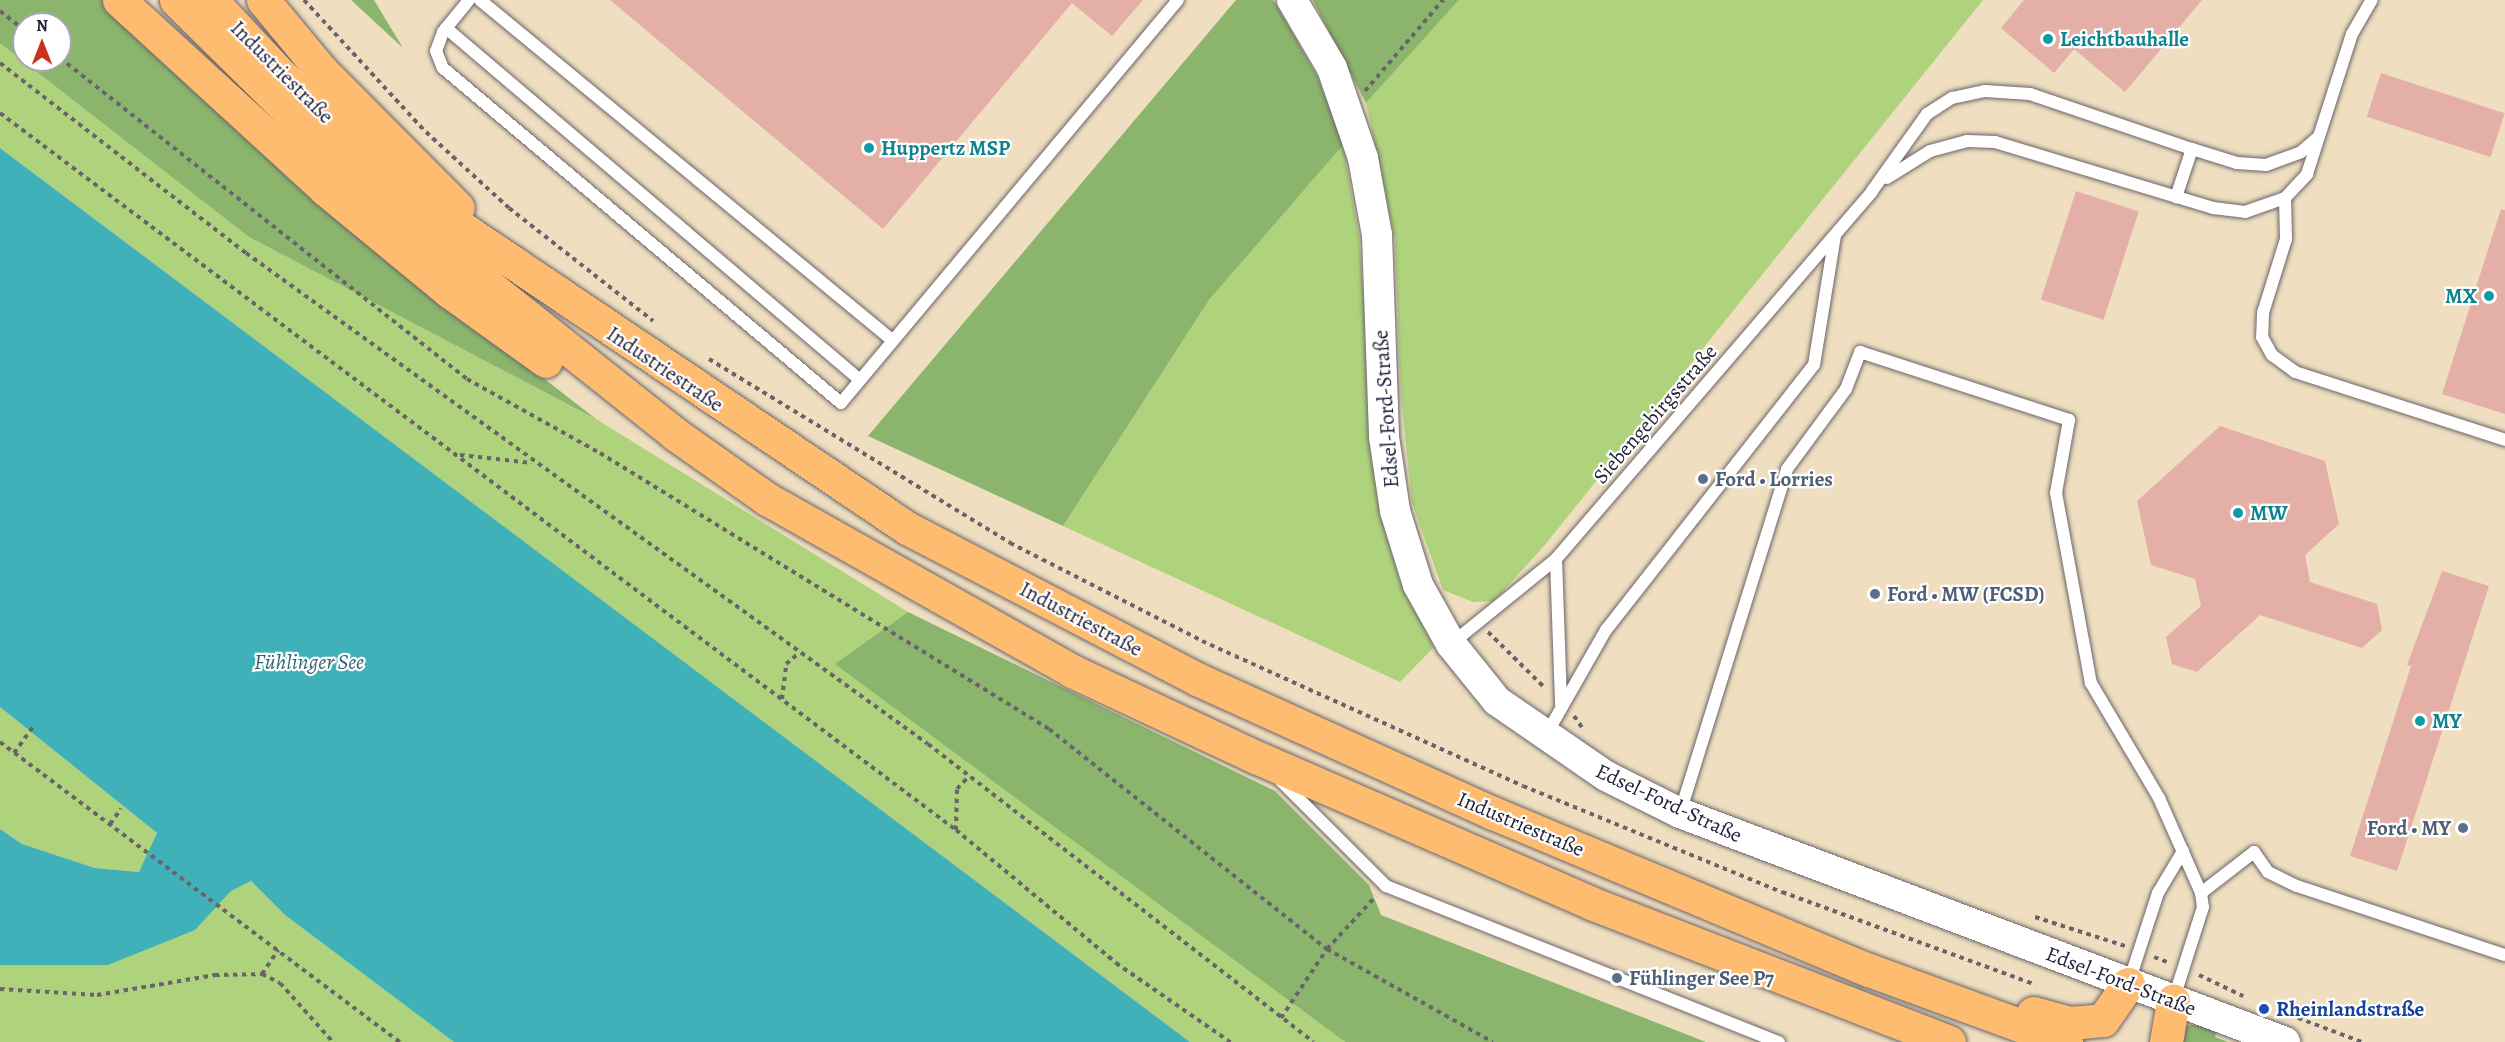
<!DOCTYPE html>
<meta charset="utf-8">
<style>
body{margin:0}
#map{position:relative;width:2505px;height:1042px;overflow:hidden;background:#efdfc0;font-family:Alegreya,serif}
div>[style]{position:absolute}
.green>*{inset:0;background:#afd37c}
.forest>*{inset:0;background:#8bb56c}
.water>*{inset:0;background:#40b1b9}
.building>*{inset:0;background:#e4afa6;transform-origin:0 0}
.path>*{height:4px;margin-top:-2px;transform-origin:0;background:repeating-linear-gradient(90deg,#6a646a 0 4.5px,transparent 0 9px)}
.roads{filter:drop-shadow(0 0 2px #6a646a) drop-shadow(0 0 2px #6a646a)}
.service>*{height:12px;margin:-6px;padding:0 6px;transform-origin:6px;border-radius:6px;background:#fff}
.tertiary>*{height:30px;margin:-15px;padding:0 15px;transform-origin:15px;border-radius:15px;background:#fff}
.trunk>*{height:33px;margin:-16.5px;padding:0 16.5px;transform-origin:16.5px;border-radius:16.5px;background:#fdbc6f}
.dots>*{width:16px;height:16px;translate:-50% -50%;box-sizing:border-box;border:3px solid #fff;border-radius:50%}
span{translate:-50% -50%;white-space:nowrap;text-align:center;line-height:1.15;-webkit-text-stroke:4.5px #fff;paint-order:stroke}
.culture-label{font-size:21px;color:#0d838f;font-weight:700}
.left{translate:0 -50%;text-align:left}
.right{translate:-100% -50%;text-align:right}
.street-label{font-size:21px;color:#22223b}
.service-label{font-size:21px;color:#4e5e75;font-weight:700}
.transit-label{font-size:21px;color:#164399;font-weight:700}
.water-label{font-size:22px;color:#306274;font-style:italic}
.north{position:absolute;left:12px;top:12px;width:60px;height:60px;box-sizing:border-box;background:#fff;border:2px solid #a7a7b1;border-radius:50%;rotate:0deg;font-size:16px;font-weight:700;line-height:24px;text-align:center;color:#22223b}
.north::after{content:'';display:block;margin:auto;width:21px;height:27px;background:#c8321e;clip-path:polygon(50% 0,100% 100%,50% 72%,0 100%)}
</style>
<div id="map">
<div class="green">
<i style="clip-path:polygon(1459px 0,1983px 0,1544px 546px,1494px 601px,1473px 602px,1443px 590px,1412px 503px,1401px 397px,1395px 239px,1366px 103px)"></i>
<i style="clip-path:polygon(0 38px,249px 237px,596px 419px,908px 612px,836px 664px,1345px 1042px,1190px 1042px,0 148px)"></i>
<i style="clip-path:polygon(1343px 145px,1359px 236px,1379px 509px,1400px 580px,1434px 647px,1400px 682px,1063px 526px,1209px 300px)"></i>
<i style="clip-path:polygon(0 707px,157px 833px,140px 872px,95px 868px,22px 844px,0 829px)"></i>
<i style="clip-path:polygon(251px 881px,285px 915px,454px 1042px,0 1042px,0 965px,194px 930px,231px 891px)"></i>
</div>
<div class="forest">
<i style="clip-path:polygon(evenodd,0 0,106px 0,371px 244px,596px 419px,249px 237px,0 43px,0 0,24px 24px,60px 24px,60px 60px,24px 60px,24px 24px)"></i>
<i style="clip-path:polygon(351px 0,374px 0,403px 48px)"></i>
<i style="clip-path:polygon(1236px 0,1273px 0,1279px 9px,1318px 78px,1343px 145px,1209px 300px,1063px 526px,868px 436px)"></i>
<i style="clip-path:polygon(1313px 0,1459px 0,1366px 103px)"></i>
<i style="clip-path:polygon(908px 612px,1275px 791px,1369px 885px,1381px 915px,1706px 1042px,1345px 1042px,835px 664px)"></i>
<i style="clip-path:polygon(2198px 1024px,2217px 1031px,2215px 1037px,2228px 1042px,2179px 1042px,2185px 1026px)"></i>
</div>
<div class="water">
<i style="clip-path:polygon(0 148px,233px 323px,1190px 1042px,454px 1042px,285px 915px,251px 881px,231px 891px,195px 930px,108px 965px,0 965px,0 829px,22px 844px,95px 868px,139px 872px,157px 833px,0 707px)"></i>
</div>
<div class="building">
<i style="clip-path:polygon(610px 0,1143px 0,1112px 36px,1072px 3px,883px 229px)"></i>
<i style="clip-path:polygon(2024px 0,2202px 0,2125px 92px,2074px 49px,2054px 73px,2001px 28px)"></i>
<i style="left:2381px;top:73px;width:130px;height:46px;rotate:18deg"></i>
<i style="left:2076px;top:191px;width:66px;height:114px;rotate:18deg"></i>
<i style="clip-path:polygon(2501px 209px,2505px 210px,2505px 414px,2442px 394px)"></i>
<i style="clip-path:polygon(2220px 426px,2325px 461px,2339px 524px,2305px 555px,2310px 582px,2377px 604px,2382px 630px,2362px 648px,2260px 615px,2197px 672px,2172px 664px,2166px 637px,2201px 606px,2195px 579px,2151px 565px,2137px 501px)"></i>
<i style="clip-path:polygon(2442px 571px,2489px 586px,2397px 871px,2350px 856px,2411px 666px,2407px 665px)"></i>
</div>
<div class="path">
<i style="left:304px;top:0;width:180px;rotate:47.3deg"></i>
<i style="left:426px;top:132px;width:113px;rotate:42.5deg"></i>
<i style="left:509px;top:208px;width:183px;rotate:38.1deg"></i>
<i style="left:0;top:11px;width:31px;rotate:38deg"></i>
<i style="left:60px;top:58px;width:518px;rotate:38.26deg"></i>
<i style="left:467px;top:379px;width:152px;rotate:29.1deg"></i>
<i style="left:600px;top:453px;width:527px;rotate:31.58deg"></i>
<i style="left:1049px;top:729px;width:355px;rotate:38.4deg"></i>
<i style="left:1327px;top:949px;width:190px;rotate:29.3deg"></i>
<i style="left:0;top:63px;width:311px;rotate:37.7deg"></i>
<i style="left:246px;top:253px;width:840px;rotate:35.75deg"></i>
<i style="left:928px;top:744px;width:487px;rotate:37.7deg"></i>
<i style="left:1365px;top:91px;width:120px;rotate:-49.4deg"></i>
<i style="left:0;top:113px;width:1195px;rotate:36.87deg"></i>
<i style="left:956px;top:830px;width:208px;rotate:39.7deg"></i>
<i style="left:1116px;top:963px;width:139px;rotate:34.7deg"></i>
<i style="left:709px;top:359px;width:353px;rotate:31.4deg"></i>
<i style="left:1010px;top:543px;width:216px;rotate:27deg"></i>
<i style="left:1202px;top:641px;width:352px;rotate:24.3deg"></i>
<i style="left:1523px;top:786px;width:280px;rotate:22.3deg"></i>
<i style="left:1782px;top:892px;width:270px;rotate:20.1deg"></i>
<i style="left:460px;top:455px;width:72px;rotate:6.3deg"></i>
<i style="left:1488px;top:632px;width:77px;rotate:44.5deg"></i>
<i style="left:782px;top:699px;width:35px;rotate:-83deg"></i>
<i style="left:786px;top:664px;width:17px;rotate:-40deg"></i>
<i style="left:1574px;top:716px;width:16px;rotate:55deg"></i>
<i style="left:0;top:742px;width:500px;rotate:36.9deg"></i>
<i style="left:14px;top:753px;width:36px;rotate:-54deg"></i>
<i style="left:110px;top:824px;width:19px;rotate:-54deg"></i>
<i style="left:956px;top:830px;width:41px;rotate:-88.6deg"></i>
<i style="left:957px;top:789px;width:18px;rotate:-47deg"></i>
<i style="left:2035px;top:917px;width:95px;rotate:17.9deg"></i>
<i style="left:2154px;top:957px;width:17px;rotate:21deg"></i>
<i style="left:262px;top:974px;width:20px;rotate:27deg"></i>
<i style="left:280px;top:983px;width:79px;rotate:48.1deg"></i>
<i style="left:2199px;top:975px;width:49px;rotate:25.5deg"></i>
<i style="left:0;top:989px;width:97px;rotate:3.5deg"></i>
<i style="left:97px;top:995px;width:120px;rotate:-9.6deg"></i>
<i style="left:215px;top:975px;width:47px;rotate:-1.2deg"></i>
<i style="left:262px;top:974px;width:29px;rotate:-56deg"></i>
<i style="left:1281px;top:1018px;width:83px;rotate:-56.3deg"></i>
<i style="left:1327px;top:949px;width:72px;rotate:-47.2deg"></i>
<i style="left:2298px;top:1018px;width:68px;rotate:20.6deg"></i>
</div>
<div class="roads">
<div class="service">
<i style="left:469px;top:0;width:41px;rotate:129.1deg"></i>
<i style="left:443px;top:32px;width:20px;rotate:110deg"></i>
<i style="left:436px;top:51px;width:18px;rotate:68deg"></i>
<i style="left:443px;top:68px;width:520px;rotate:40.09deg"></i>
<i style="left:841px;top:403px;width:525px;rotate:-50.1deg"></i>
<i style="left:480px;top:0;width:534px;rotate:39.53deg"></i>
<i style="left:446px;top:28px;width:543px;rotate:40.37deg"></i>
<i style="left:2192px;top:149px;width:47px;rotate:17.3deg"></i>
<i style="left:2237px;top:163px;width:29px;rotate:4deg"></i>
<i style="left:2266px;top:165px;width:37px;rotate:-20deg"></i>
<i style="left:2301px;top:152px;width:23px;rotate:-41deg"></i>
<i style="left:1887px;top:178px;width:51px;rotate:-32.1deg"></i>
<i style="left:1930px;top:151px;width:38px;rotate:-15deg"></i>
<i style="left:1967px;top:141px;width:28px;rotate:2deg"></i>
<i style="left:1995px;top:142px;width:228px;rotate:16.8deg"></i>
<i style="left:2213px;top:208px;width:32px;rotate:7deg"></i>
<i style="left:2245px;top:212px;width:42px;rotate:-19.3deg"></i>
<i style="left:2285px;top:198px;width:33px;rotate:-47deg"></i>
<i style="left:2307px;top:174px;width:147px;rotate:-72.2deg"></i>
<i style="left:2352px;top:34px;width:39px;rotate:-60deg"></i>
<i style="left:2285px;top:198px;width:41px;rotate:88.6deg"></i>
<i style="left:2286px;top:239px;width:77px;rotate:107.3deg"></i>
<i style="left:2263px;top:313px;width:24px;rotate:92deg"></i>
<i style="left:2262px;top:337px;width:21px;rotate:61deg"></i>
<i style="left:2272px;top:355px;width:29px;rotate:36deg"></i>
<i style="left:2295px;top:372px;width:221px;rotate:17.9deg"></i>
<i style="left:1556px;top:559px;width:146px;rotate:88deg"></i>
<i style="left:1451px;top:644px;width:135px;rotate:-39deg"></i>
<i style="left:1556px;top:559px;width:485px;rotate:-49.3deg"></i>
<i style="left:1872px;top:191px;width:95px;rotate:-54.5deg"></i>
<i style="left:1927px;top:114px;width:30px;rotate:-33deg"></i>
<i style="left:1952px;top:98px;width:34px;rotate:-12deg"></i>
<i style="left:1985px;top:91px;width:45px;rotate:3.8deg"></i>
<i style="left:2030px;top:94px;width:171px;rotate:18.8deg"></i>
<i style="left:2192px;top:149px;width:51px;rotate:108.4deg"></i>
<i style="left:1546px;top:735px;width:121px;rotate:-60.3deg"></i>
<i style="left:1606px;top:630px;width:337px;rotate:-51.9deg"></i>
<i style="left:1814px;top:365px;width:131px;rotate:-80.8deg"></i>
<i style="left:1280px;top:780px;width:150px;rotate:45deg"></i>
<i style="left:1386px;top:886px;width:423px;rotate:21.7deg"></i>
<i style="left:1680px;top:813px;width:360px;rotate:-72.7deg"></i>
<i style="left:1787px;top:469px;width:99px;rotate:-53.6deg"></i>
<i style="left:1846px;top:389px;width:40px;rotate:-69deg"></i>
<i style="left:1860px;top:352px;width:220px;rotate:18deg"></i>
<i style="left:2069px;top:420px;width:74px;rotate:100.1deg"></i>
<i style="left:2056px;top:493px;width:193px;rotate:79.6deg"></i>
<i style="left:2091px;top:683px;width:134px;rotate:59.4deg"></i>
<i style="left:2159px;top:798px;width:104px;rotate:66.1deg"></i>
<i style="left:2201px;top:893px;width:14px;rotate:82deg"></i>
<i style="left:2203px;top:907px;width:99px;rotate:107.7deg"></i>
<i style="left:2201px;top:893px;width:67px;rotate:-37.7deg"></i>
<i style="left:2254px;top:852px;width:24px;rotate:55deg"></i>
<i style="left:2268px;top:872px;width:32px;rotate:26deg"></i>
<i style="left:2297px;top:886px;width:219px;rotate:18.4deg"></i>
<i style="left:2129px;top:982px;width:94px;rotate:-72deg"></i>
<i style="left:2158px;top:893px;width:49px;rotate:-59.2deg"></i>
</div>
<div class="tertiary">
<i style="left:1292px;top:0;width:79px;rotate:59.5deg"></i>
<i style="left:1332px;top:68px;width:95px;rotate:71deg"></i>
<i style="left:1363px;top:158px;width:78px;rotate:79.7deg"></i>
<i style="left:1377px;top:235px;width:202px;rotate:88deg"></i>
<i style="left:1384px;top:437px;width:75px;rotate:81.5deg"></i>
<i style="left:1395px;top:511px;width:77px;rotate:72.7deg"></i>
<i style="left:1418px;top:585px;width:68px;rotate:60.8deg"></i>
<i style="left:1451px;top:644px;width:73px;rotate:51.1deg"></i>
<i style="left:1497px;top:701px;width:132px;rotate:34.5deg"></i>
<i style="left:1606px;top:776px;width:83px;rotate:26.6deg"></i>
<i style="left:1680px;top:813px;width:647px;rotate:20.73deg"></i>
</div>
<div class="trunk">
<i style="left:119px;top:0;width:280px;rotate:42.5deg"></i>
<i style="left:325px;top:189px;width:162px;rotate:39.5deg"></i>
<i style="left:450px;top:292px;width:118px;rotate:35.7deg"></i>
<i style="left:176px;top:0;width:274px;rotate:44.6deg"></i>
<i style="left:371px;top:192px;width:389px;rotate:38.5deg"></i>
<i style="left:675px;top:434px;width:113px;rotate:35.2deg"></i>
<i style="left:767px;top:499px;width:350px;rotate:29.4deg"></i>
<i style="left:1072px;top:671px;width:205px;rotate:25.1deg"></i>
<i style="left:1258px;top:758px;width:363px;rotate:23.5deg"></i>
<i style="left:1591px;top:903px;width:384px;rotate:21.2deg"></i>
<i style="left:211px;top:0;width:103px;rotate:47deg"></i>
<i style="left:281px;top:75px;width:171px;rotate:42.6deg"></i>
<i style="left:407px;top:191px;width:603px;rotate:33.98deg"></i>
<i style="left:907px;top:528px;width:327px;rotate:27.5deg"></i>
<i style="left:1197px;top:679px;width:325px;rotate:24.4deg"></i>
<i style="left:1493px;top:813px;width:407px;rotate:22.7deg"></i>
<i style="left:1869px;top:970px;width:210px;rotate:20.1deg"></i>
<i style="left:263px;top:0;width:91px;rotate:50.4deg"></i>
<i style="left:321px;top:70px;width:194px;rotate:45.2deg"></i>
<i style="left:2033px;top:1013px;width:38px;rotate:15deg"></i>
<i style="left:2070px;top:1023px;width:33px;rotate:-5deg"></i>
<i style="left:2103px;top:1020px;width:44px;rotate:-55.2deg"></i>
<i style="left:2166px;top:1042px;width:42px;rotate:-80.3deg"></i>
</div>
</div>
<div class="dots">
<i style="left:2048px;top:39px;background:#0f9aa8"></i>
<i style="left:869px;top:148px;background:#0f9aa8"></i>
<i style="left:2489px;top:296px;background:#0f9aa8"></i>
<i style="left:1703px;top:479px;background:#5c6f8a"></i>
<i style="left:2238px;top:513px;background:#0f9aa8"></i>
<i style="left:1875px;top:594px;background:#5c6f8a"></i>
<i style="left:2420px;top:721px;background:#0f9aa8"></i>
<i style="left:2463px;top:828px;background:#5c6f8a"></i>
<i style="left:1617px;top:978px;background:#5c6f8a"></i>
<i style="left:2264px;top:1009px;background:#1a4fb4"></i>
</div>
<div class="culture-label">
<span class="left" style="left:2060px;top:39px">Leichtbauhalle</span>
<span class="left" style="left:881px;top:148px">Huppertz MSP</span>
<span class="right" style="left:2477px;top:296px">MX</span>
<span class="left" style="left:2250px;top:513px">MW</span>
<span class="left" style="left:2432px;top:721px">MY</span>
</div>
<div class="street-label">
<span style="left:282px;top:72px;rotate:45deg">Industriestraße</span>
<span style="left:665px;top:369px;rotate:34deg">Industriestraße</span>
<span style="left:1386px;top:409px;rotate:-94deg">Edsel-Ford-Straße</span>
<span style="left:1655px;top:414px;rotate:-49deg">Siebengebirgsstraße</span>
<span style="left:1081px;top:619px;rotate:28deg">Industriestraße</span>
<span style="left:1669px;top:803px;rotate:25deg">Edsel-Ford-Straße</span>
<span style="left:1521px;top:824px;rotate:23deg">Industriestraße</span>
<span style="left:2121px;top:981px;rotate:21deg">Edsel-Ford-Straße</span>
</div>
<div class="service-label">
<span class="left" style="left:1715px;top:479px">Ford • Lorries</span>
<span class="left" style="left:1887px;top:594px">Ford • MW (FCSD)</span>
<span class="right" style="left:2451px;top:828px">Ford • MY</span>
<span class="left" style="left:1629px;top:978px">Fühlinger See P7</span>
</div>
<div class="transit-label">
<span class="left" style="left:2276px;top:1009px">Rheinlandstraße</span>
</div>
<div class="water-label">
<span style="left:309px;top:663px">Fühlinger See</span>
</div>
<div class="north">N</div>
</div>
